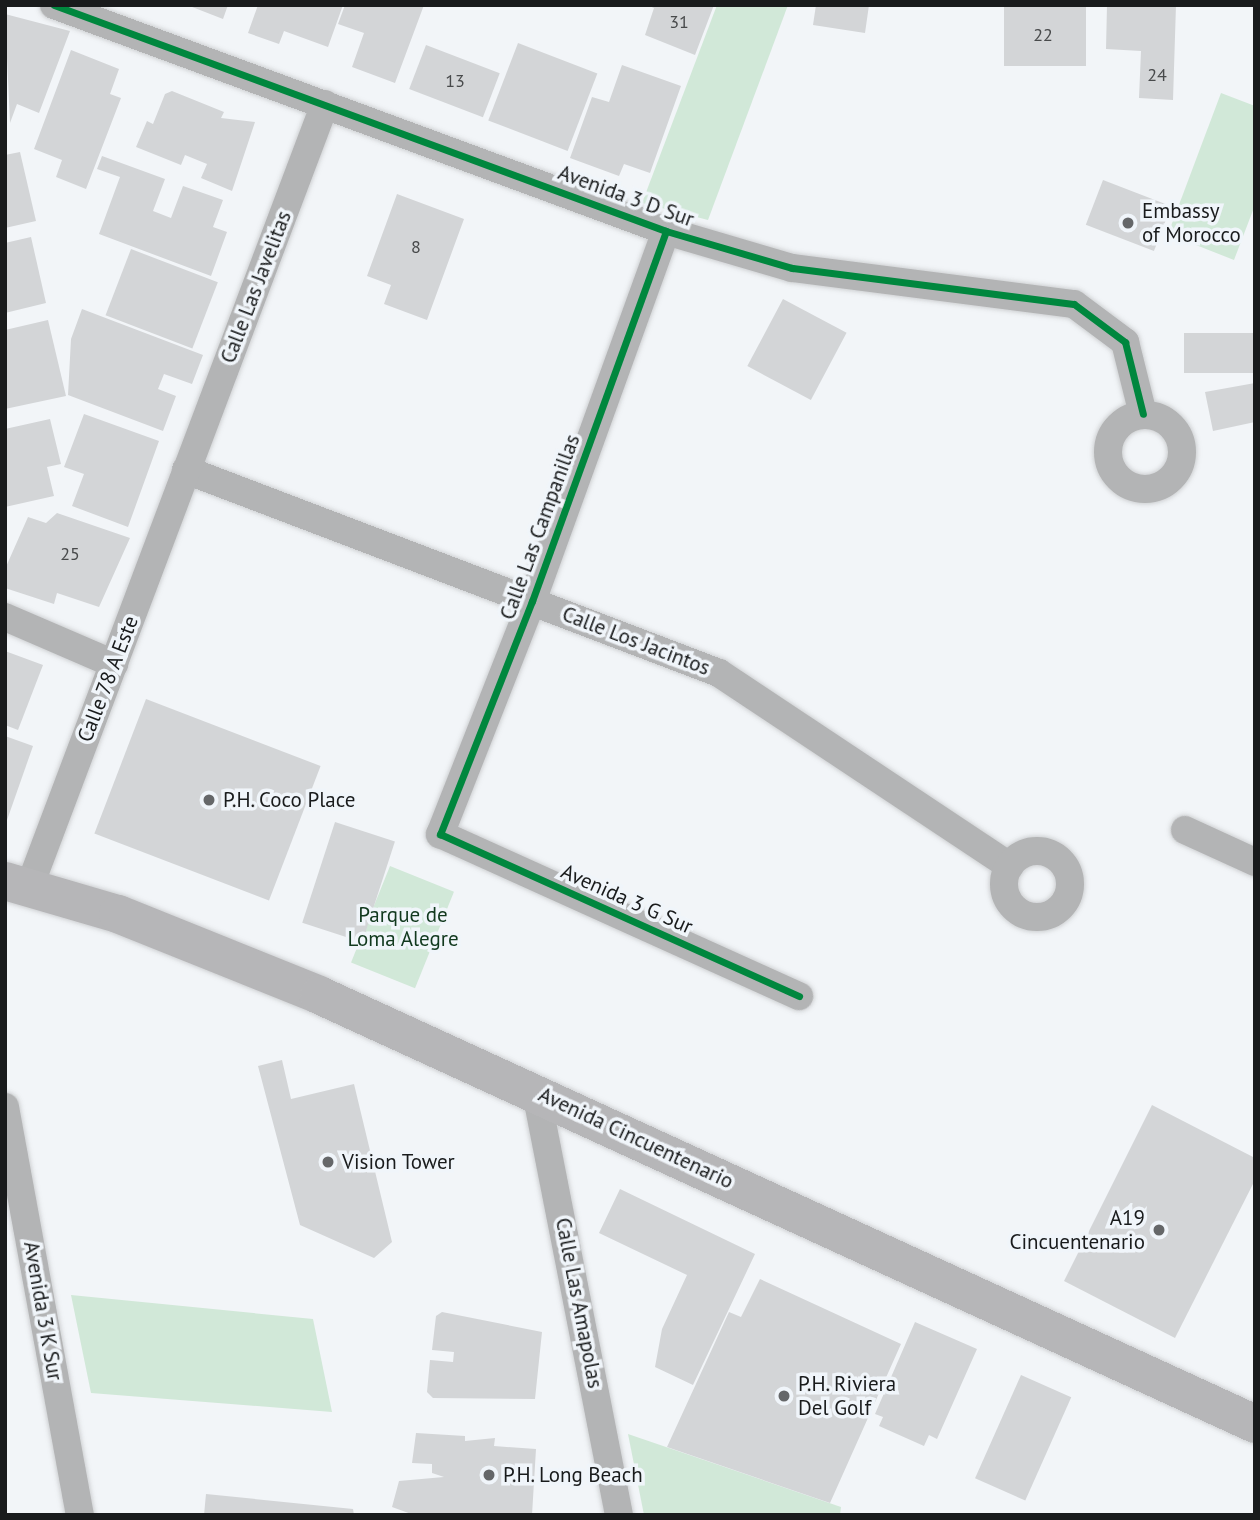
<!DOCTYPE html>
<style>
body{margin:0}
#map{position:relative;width:1260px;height:1520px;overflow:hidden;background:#f2f5f8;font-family:"PT Sans",sans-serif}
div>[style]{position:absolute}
.green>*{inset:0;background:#d1e8d8;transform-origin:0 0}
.building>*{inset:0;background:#d3d5d7;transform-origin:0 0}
.roads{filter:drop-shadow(0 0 2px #d0d2d4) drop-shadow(0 0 2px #d0d2d4)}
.street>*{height:28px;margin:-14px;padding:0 14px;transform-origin:14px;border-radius:14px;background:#b3b4b5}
.street>.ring{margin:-14px;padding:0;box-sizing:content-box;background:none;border:28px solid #b3b4b5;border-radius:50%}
.primary>*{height:38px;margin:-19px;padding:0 19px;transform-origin:19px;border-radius:19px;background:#b6b6b8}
.cycleway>*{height:7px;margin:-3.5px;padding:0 3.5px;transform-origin:3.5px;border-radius:3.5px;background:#00873e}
.dots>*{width:19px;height:19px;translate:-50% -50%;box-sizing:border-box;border:4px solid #f0f5fa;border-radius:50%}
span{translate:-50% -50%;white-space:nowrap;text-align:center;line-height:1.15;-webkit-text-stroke:7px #f0f5fa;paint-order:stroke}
.number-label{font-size:18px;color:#484a4b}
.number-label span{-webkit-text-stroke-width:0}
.street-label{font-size:21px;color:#191b1c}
.poi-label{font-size:21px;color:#191b1c}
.left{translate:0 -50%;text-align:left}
.right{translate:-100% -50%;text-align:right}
.park-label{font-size:21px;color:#11391e}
.frame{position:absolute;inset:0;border:7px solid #191b1c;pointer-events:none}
</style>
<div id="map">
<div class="green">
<i style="clip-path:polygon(717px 5px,788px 5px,708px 220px,642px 203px)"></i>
<i style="clip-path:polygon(1221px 93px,1255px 106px,1255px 205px,1234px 260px,1168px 234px)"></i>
<i style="left:390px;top:866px;width:69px;height:104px;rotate:22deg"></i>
<i style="clip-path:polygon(71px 1295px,313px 1319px,332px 1412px,91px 1393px)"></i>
<i style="clip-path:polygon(628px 1434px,841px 1507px,840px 1515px,644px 1515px)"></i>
</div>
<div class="building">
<i style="clip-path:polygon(187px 5px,228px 5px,223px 19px)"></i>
<i style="clip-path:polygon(258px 5px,343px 5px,328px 47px,284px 31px,279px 44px,248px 33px)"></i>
<i style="clip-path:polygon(345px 5px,424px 5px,395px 83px,352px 67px,364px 33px,338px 24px)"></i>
<i style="clip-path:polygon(647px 5px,714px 5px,695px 55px,645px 35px,654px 8px)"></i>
<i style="clip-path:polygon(816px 5px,869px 5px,865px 33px,813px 25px)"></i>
<i style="left:1004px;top:5px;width:82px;height:61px"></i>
<i style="clip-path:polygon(1107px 5px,1176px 5px,1173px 100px,1139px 98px,1141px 51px,1106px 49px)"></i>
<i style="clip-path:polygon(5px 14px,70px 31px,39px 113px,17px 104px,10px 123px)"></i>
<i style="left:518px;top:43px;width:85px;height:83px;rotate:21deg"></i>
<i style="left:426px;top:45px;width:79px;height:47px;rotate:21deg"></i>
<i style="clip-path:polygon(71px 50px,119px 69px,110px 94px,121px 98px,86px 189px,56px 177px,62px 160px,34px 149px)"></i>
<i style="clip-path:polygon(622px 65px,681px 86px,650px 173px,624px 164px,619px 176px,570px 158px,592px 97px,609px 102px)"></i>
<i style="clip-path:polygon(172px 91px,224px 112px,221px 118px,255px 122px,232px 191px,201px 178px,207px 164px,185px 155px,181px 165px,136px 147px,147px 121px,153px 124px,165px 94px)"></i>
<i style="clip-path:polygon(20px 152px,36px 221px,5px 228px,5px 155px)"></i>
<i style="clip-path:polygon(102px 156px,165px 179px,153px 211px,171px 218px,183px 186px,223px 200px,213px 227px,227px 232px,211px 276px,99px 234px,120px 177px,97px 169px)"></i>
<i style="left:1103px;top:180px;width:73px;height:48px;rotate:21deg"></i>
<i style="clip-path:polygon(397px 194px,464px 219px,427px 320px,384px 304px,391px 285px,367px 276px)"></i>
<i style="clip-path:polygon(31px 237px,46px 303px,5px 313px,5px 243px)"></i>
<i style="left:131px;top:249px;width:93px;height:71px;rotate:21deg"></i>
<i style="left:783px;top:299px;width:72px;height:76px;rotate:28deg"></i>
<i style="clip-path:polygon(82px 309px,203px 355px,192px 384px,164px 374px,158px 389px,176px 396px,163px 431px,68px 395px,71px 339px)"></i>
<i style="clip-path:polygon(48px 320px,66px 396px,5px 409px,5px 330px)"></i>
<i style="left:1255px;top:333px;width:40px;height:71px;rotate:90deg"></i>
<i style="clip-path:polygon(1255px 383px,1255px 422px,1213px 431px,1205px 392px)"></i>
<i style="clip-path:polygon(84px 414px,159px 441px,128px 527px,72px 506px,84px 474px,64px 467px)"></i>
<i style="clip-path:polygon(50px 419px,61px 464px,47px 467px,54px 496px,5px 507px,5px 429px)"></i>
<i style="clip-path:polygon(57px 513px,130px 538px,99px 607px,57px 593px,54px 604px,5px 588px,5px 569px,28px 517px,46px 523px)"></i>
<i style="clip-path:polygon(5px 651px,43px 665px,18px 730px,5px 725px)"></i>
<i style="left:146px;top:699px;width:187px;height:144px;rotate:21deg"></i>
<i style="clip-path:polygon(5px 736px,33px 746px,6px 823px,5px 823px)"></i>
<i style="left:335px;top:822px;width:63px;height:106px;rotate:18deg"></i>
<i style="clip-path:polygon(282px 1060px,291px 1099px,354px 1084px,392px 1242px,374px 1258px,300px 1225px,258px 1066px)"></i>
<i style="clip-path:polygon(1152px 1105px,1255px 1158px,1255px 1180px,1175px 1338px,1064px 1281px)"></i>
<i style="clip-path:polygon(620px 1189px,755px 1254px,693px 1385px,655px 1367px,662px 1329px,687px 1275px,599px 1233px)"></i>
<i style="clip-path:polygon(760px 1279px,901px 1344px,830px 1503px,667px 1447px,729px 1312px,741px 1317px)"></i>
<i style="clip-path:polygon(442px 1312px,542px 1332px,535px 1399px,433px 1398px,427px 1392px,430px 1360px,453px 1362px,454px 1352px,432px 1350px,436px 1316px)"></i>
<i style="clip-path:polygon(915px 1322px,977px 1349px,937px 1439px,929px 1435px,924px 1446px,879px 1426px,883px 1417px,875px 1414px)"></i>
<i style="left:1021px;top:1375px;width:55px;height:113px;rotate:24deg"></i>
<i style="clip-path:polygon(416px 1433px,465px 1436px,465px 1441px,495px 1438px,494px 1446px,536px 1449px,532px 1515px,414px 1515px,392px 1507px,399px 1481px,444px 1477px,432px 1473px,432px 1464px,412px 1463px)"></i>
<i style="clip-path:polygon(206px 1494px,353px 1509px,354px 1515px,204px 1515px)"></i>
</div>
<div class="roads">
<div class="street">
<i style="left:54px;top:5px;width:652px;rotate:20.27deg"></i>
<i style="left:666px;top:231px;width:131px;rotate:16.4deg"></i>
<i style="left:792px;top:268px;width:284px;rotate:7.3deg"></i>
<i style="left:1074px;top:304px;width:64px;rotate:36.7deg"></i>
<i style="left:1125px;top:342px;width:74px;rotate:76deg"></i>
<i style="left:666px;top:231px;width:394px;rotate:109.9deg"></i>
<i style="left:532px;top:601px;width:251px;rotate:111.5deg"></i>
<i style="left:440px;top:834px;width:394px;rotate:24.3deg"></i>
<i class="ring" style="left:1108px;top:415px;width:46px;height:46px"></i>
<i style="left:186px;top:470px;width:570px;rotate:20.85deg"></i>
<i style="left:719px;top:673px;width:349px;rotate:33.6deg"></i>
<i style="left:5px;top:617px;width:119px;rotate:23.3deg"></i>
<i style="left:1185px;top:830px;width:77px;rotate:24.6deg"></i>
<i class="ring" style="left:1004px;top:851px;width:38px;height:38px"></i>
<i style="left:29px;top:888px;width:838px;rotate:-69.32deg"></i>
<i style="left:536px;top:1092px;width:431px;rotate:78.9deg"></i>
<i style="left:5px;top:1107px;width:415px;rotate:79.6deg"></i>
</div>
<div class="primary">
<i style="left:5px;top:881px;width:118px;rotate:16.3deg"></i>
<i style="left:118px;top:914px;width:217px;rotate:21.9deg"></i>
<i style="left:319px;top:995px;width:1030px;rotate:24.62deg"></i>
</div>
</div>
<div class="cycleway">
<i style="left:54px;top:5px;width:652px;rotate:20.27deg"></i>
<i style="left:666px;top:231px;width:131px;rotate:16.4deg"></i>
<i style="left:792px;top:268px;width:284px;rotate:7.3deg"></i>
<i style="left:1074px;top:304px;width:64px;rotate:36.7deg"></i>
<i style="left:1125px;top:342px;width:74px;rotate:76deg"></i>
<i style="left:666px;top:231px;width:394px;rotate:109.9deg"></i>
<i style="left:532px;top:601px;width:251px;rotate:111.5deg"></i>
<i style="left:440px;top:834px;width:394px;rotate:24.3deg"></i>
</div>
<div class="dots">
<i style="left:1128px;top:223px;background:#656769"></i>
<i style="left:209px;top:800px;background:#656769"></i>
<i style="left:328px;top:1162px;background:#656769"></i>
<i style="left:1159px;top:1230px;background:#656769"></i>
<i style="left:784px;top:1396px;background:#656769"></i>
<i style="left:489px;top:1475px;background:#656769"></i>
</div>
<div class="number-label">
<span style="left:679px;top:22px">31</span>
<span style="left:1043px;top:35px">22</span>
<span style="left:1157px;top:75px">24</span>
<span style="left:455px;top:81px">13</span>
<span style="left:416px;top:247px">8</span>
<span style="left:70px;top:554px">25</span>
</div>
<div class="street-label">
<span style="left:626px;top:196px;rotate:20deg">Avenida 3 D Sur</span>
<span style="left:256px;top:287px;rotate:-69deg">Calle Las Javelitas</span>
<span style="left:540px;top:527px;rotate:-70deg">Calle Las Campanillas</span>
<span style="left:636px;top:641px;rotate:21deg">Calle Los Jacintos</span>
<span style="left:108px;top:679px;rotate:-69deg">Calle 78 A Este</span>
<span style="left:627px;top:899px;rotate:24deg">Avenida 3 G Sur</span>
<span style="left:636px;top:1138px;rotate:25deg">Avenida Cincuentenario</span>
<span style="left:579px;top:1303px;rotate:79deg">Calle Las Amapolas</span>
<span style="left:43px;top:1311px;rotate:80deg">Avenida 3 K Sur</span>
</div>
<div class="poi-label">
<span class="left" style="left:1142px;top:223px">Embassy<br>of Morocco</span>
<span class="left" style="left:223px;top:800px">P.H. Coco Place</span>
<span class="left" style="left:342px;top:1162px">Vision Tower</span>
<span class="right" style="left:1145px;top:1230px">A19<br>Cincuentenario</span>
<span class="left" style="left:798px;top:1396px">P.H. Riviera<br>Del Golf</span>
<span class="left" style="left:503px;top:1475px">P.H. Long Beach</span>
</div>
<div class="park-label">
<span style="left:403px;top:927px">Parque de<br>Loma Alegre</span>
</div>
<div class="frame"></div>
</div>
